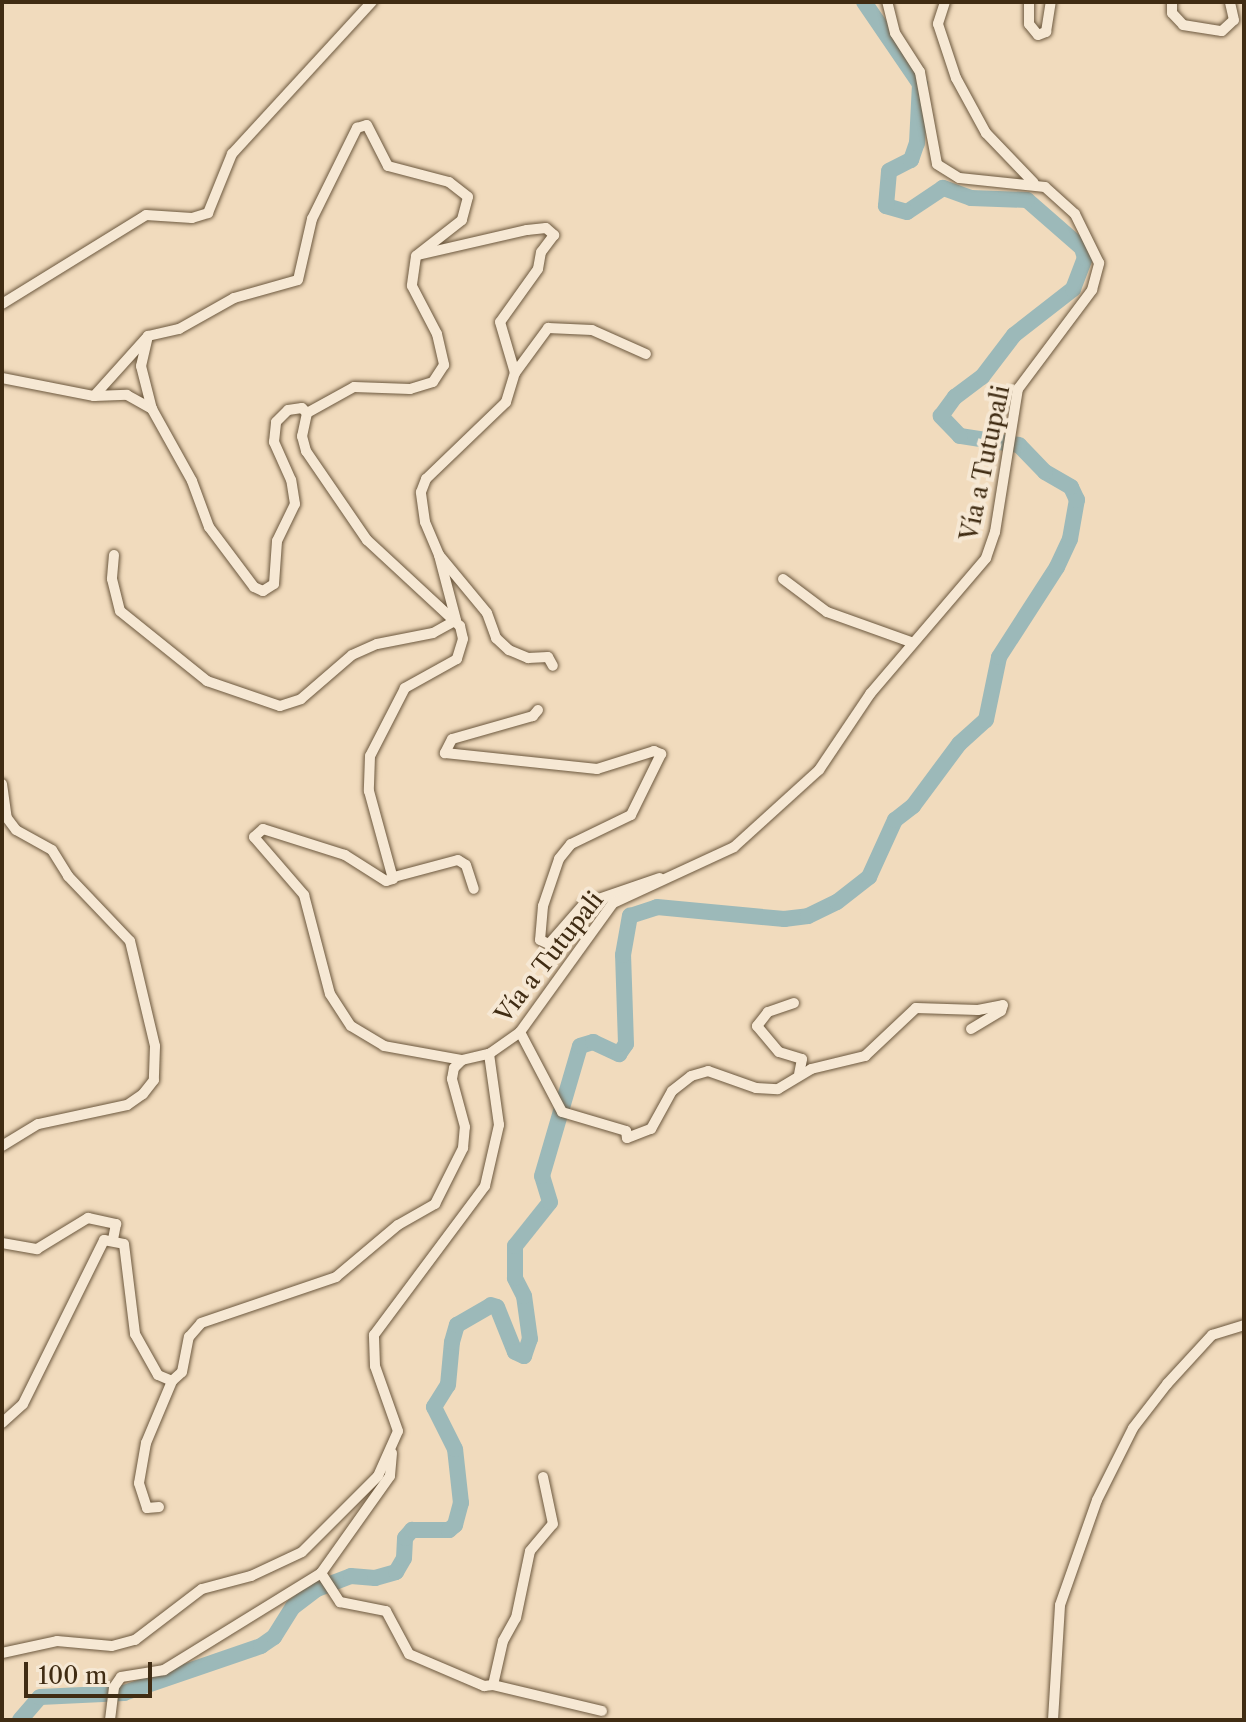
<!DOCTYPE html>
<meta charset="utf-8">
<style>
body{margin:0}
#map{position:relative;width:1246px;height:1722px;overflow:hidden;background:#f1dbbd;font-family:"Libre Caslon Text",serif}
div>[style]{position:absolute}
.river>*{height:16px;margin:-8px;padding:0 8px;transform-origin:8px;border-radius:8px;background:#9cb9b9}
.roads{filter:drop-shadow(0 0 2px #6c583e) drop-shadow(0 0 2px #6c583e)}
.minor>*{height:10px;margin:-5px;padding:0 5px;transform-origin:5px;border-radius:5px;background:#f6e8d4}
span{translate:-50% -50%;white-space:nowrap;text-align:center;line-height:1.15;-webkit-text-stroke:8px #f6e8d4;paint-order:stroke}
.street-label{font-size:24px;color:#402c13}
.frame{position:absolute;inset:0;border:4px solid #402c13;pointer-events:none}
.scale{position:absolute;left:24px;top:1662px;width:128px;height:36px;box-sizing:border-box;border:4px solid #402c13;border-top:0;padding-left:10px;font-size:24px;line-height:28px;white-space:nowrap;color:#402c13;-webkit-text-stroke:6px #f6e8d4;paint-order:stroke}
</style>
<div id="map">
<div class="river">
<i style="left:20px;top:1720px;width:30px;rotate:-49deg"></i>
<i style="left:40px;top:1697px;width:84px;rotate:-2.7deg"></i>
<i style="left:124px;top:1693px;width:145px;rotate:-18.9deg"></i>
<i style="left:261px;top:1646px;width:16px;rotate:-35deg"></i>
<i style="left:274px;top:1637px;width:36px;rotate:-58deg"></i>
<i style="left:293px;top:1607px;width:30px;rotate:-37deg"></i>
<i style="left:317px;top:1589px;width:36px;rotate:-21deg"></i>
<i style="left:351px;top:1576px;width:24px;rotate:5deg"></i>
<i style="left:375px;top:1578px;width:22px;rotate:-16deg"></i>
<i style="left:396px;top:1572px;width:16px;rotate:-60deg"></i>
<i style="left:404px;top:1558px;width:20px;rotate:-87deg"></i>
<i style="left:405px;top:1538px;width:11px;rotate:-49deg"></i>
<i style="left:412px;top:1530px;width:37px"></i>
<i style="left:449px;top:1530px;width:8px;rotate:-40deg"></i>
<i style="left:455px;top:1525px;width:23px;rotate:-75deg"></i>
<i style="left:461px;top:1503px;width:54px;rotate:-96.3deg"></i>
<i style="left:455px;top:1449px;width:47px;rotate:-116.6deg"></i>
<i style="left:434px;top:1407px;width:26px;rotate:-58deg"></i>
<i style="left:448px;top:1385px;width:43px;rotate:-84.7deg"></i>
<i style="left:452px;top:1342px;width:18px;rotate:-74deg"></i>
<i style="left:457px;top:1325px;width:39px;rotate:-30deg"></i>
<i style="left:491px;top:1305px;width:6px;rotate:18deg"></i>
<i style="left:497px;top:1307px;width:48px;rotate:68.2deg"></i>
<i style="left:515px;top:1352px;width:10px;rotate:24deg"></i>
<i style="left:524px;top:1356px;width:18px;rotate:-71deg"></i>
<i style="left:530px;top:1339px;width:43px;rotate:-97.9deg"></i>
<i style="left:524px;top:1296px;width:20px;rotate:-117deg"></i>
<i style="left:515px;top:1278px;width:32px;rotate:-90deg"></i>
<i style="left:515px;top:1246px;width:56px;rotate:-51.5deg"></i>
<i style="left:550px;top:1202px;width:27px;rotate:-107deg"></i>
<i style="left:542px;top:1176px;width:135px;rotate:-73.7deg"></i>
<i style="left:580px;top:1046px;width:14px;rotate:-17deg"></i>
<i style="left:593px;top:1042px;width:29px;rotate:25deg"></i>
<i style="left:619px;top:1054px;width:12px;rotate:-55deg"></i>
<i style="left:626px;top:1044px;width:89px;rotate:-91.9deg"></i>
<i style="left:623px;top:955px;width:40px;rotate:-80deg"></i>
<i style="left:630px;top:916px;width:28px;rotate:-18deg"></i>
<i style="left:657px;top:907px;width:128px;rotate:5.4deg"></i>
<i style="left:784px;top:919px;width:24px;rotate:-7deg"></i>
<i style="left:808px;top:916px;width:32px;rotate:-26deg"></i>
<i style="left:837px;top:902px;width:41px;rotate:-38deg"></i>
<i style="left:869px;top:877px;width:63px;rotate:-65.5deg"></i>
<i style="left:895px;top:820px;width:23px;rotate:-38deg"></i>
<i style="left:913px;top:806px;width:77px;rotate:-53.4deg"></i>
<i style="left:959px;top:744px;width:36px;rotate:-42deg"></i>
<i style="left:986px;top:720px;width:64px;rotate:-78.3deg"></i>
<i style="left:999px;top:657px;width:107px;rotate:-57.2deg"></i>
<i style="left:1057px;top:567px;width:31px;rotate:-65deg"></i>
<i style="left:1070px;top:539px;width:40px;rotate:-80deg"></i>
<i style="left:1077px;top:500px;width:14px;rotate:-115deg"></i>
<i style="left:1071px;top:487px;width:30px;rotate:-150deg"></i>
<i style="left:1045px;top:472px;width:37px;rotate:-134deg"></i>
<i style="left:1019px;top:445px;width:60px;rotate:-171.3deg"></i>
<i style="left:960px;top:436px;width:28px;rotate:-134deg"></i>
<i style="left:941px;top:416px;width:24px;rotate:-54deg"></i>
<i style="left:955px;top:397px;width:34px;rotate:-37deg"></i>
<i style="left:982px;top:377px;width:53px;rotate:-52.7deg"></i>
<i style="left:1014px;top:335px;width:75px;rotate:-37.9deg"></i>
<i style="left:1073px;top:289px;width:33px;rotate:-69deg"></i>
<i style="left:1085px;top:258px;width:10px;rotate:-107deg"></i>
<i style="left:1082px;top:248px;width:73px;rotate:-138.9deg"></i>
<i style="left:1027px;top:200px;width:56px;rotate:-178deg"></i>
<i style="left:971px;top:198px;width:30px;rotate:-160deg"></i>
<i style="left:943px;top:188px;width:43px;rotate:146.3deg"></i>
<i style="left:907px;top:212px;width:22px;rotate:-164deg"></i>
<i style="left:886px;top:206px;width:35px;rotate:-85deg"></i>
<i style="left:889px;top:171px;width:25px;rotate:-27deg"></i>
<i style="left:911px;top:160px;width:18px;rotate:-71deg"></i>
<i style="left:917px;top:143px;width:59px;rotate:-87.1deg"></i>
<i style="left:920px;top:84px;width:99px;rotate:-124.3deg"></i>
</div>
<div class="roads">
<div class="minor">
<i style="left:945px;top:2px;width:23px;rotate:108deg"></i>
<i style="left:938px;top:24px;width:57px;rotate:71.6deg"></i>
<i style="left:956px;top:78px;width:63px;rotate:61.4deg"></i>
<i style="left:986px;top:133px;width:69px;rotate:46.2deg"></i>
<i style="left:1029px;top:2px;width:22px;rotate:90deg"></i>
<i style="left:1029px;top:24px;width:14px;rotate:51deg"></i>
<i style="left:1038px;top:35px;width:9px;rotate:-21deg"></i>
<i style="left:1046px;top:32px;width:30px;rotate:-81deg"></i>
<i style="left:1172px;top:2px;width:11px;rotate:90deg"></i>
<i style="left:1172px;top:13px;width:16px;rotate:47deg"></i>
<i style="left:1183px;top:25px;width:39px;rotate:9deg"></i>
<i style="left:1222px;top:31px;width:16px;rotate:-43deg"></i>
<i style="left:1234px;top:20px;width:18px;rotate:-103deg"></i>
<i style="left:418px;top:255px;width:112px;rotate:-12.9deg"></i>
<i style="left:527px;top:230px;width:19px;rotate:-6deg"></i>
<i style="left:546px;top:228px;width:11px;rotate:41deg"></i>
<i style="left:554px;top:235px;width:21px;rotate:127deg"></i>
<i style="left:541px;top:252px;width:17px;rotate:100deg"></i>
<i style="left:538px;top:269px;width:65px;rotate:125.6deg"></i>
<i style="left:500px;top:322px;width:53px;rotate:73.6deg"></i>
<i style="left:2px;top:304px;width:169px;rotate:-31.7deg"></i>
<i style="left:146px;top:215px;width:46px;rotate:3.7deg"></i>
<i style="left:192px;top:218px;width:17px;rotate:-17deg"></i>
<i style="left:208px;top:213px;width:64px;rotate:-67.9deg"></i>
<i style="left:232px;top:154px;width:207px;rotate:-47.4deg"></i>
<i style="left:148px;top:336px;width:31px;rotate:103deg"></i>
<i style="left:141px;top:366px;width:44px;rotate:75.7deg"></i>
<i style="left:2px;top:378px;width:94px;rotate:11.1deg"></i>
<i style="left:94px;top:396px;width:33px;rotate:-2deg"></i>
<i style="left:127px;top:395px;width:29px;rotate:29deg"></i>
<i style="left:152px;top:409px;width:82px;rotate:60.9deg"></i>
<i style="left:192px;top:481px;width:49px;rotate:69.7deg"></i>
<i style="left:209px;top:527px;width:75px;rotate:53.1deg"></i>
<i style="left:254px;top:587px;width:10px;rotate:24deg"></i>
<i style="left:263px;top:591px;width:13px;rotate:-32deg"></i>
<i style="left:274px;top:584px;width:43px;rotate:-86deg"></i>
<i style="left:277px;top:541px;width:41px;rotate:-64.1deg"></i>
<i style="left:295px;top:504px;width:24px;rotate:-99deg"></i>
<i style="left:291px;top:480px;width:42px;rotate:-114.1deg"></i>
<i style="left:274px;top:442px;width:20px;rotate:-84deg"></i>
<i style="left:276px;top:422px;width:17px;rotate:-45deg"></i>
<i style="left:288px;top:410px;width:14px;rotate:-8deg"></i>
<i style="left:302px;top:408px;width:7px;rotate:45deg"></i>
<i style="left:307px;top:413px;width:24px;rotate:102deg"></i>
<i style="left:302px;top:436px;width:16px;rotate:75deg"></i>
<i style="left:306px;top:451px;width:108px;rotate:55.6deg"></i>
<i style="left:367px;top:540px;width:127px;rotate:42.8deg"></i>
<i style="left:460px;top:626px;width:13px;rotate:77deg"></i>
<i style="left:463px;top:639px;width:21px;rotate:107deg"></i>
<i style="left:457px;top:659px;width:60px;rotate:150.9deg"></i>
<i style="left:405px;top:688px;width:76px;rotate:117.2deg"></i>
<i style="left:370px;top:756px;width:35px;rotate:92deg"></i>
<i style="left:369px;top:791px;width:91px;rotate:74.7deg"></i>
<i style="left:393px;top:879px;width:7px;rotate:164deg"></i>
<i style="left:386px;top:881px;width:49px;rotate:-147.6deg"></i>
<i style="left:345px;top:855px;width:86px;rotate:-162.4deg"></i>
<i style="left:263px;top:829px;width:12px;rotate:138deg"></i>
<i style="left:254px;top:837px;width:77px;rotate:49.2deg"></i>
<i style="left:304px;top:895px;width:102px;rotate:75.3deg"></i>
<i style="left:330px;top:994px;width:38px;rotate:57deg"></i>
<i style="left:351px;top:1026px;width:39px;rotate:31deg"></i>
<i style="left:384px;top:1046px;width:79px;rotate:10.2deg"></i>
<i style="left:94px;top:396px;width:81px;rotate:-48deg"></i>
<i style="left:148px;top:336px;width:32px;rotate:-13deg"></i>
<i style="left:179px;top:329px;width:63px;rotate:-29.4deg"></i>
<i style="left:234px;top:298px;width:66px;rotate:-15.7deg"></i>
<i style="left:298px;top:280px;width:63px;rotate:-77.1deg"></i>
<i style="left:312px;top:219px;width:102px;rotate:-63.7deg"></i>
<i style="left:357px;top:128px;width:10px;rotate:-17deg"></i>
<i style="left:367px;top:125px;width:46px;rotate:62.9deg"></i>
<i style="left:388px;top:166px;width:63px;rotate:14.7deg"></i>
<i style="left:449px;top:182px;width:24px;rotate:38deg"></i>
<i style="left:468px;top:197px;width:24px;rotate:105deg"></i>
<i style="left:462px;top:220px;width:58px;rotate:142deg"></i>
<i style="left:416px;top:256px;width:30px;rotate:98deg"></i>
<i style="left:412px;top:286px;width:54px;rotate:62.5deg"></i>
<i style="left:437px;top:334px;width:32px;rotate:77deg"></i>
<i style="left:444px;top:365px;width:20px;rotate:123deg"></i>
<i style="left:433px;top:382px;width:24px;rotate:163deg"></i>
<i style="left:410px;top:389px;width:56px;rotate:-178deg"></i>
<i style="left:354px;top:387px;width:54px;rotate:151deg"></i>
<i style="left:114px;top:555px;width:24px;rotate:95deg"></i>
<i style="left:112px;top:579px;width:33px;rotate:76deg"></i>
<i style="left:120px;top:611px;width:112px;rotate:38.8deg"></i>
<i style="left:207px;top:681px;width:77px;rotate:18.9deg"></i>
<i style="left:280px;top:706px;width:22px;rotate:-18deg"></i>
<i style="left:301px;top:699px;width:67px;rotate:-40.8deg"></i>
<i style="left:352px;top:655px;width:27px;rotate:-24deg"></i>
<i style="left:377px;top:644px;width:57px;rotate:-11.1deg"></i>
<i style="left:433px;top:633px;width:26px;rotate:-29deg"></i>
<i style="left:456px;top:620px;width:67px;rotate:-104.7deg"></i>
<i style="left:439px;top:555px;width:75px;rotate:50.4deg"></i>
<i style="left:487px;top:613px;width:27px;rotate:70deg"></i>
<i style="left:496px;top:638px;width:18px;rotate:43deg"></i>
<i style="left:509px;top:650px;width:21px;rotate:23deg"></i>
<i style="left:528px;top:658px;width:20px;rotate:-3deg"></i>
<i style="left:548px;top:657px;width:10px;rotate:61deg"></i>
<i style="left:439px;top:555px;width:36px;rotate:-113deg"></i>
<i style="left:425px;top:522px;width:30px;rotate:-98deg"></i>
<i style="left:421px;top:492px;width:14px;rotate:-69deg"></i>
<i style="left:426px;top:479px;width:111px;rotate:-43.9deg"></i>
<i style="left:506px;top:402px;width:30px;rotate:-73deg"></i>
<i style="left:515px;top:373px;width:56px;rotate:-53.7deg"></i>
<i style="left:548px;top:328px;width:44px;rotate:2.6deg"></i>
<i style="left:592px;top:330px;width:59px;rotate:24deg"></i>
<i style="left:783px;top:579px;width:55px;rotate:36.9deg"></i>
<i style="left:827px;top:612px;width:89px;rotate:19.7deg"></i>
<i style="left:538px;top:710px;width:8px;rotate:130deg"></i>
<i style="left:533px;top:716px;width:84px;rotate:164.1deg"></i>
<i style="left:452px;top:739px;width:16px;rotate:117deg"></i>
<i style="left:445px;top:753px;width:153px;rotate:6deg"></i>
<i style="left:597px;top:769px;width:60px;rotate:-17.5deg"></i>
<i style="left:654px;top:751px;width:8px;rotate:23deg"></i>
<i style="left:661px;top:754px;width:68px;rotate:116.2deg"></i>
<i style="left:631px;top:815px;width:67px;rotate:154.2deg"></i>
<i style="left:571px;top:844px;width:19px;rotate:129deg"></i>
<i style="left:559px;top:859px;width:50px;rotate:108.8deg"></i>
<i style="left:543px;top:906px;width:34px;rotate:95deg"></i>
<i style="left:540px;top:940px;width:10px;rotate:24deg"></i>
<i style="left:549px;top:944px;width:53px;rotate:-48.8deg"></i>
<i style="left:584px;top:904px;width:80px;rotate:-18.9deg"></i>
<i style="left:2px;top:784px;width:34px;rotate:82deg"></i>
<i style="left:7px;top:818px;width:15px;rotate:53deg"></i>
<i style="left:16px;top:830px;width:41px;rotate:29.1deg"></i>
<i style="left:52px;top:850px;width:31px;rotate:58deg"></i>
<i style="left:68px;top:876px;width:90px;rotate:46.4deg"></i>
<i style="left:130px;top:941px;width:108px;rotate:76.6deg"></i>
<i style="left:155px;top:1046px;width:34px;rotate:92deg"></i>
<i style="left:154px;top:1080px;width:18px;rotate:128deg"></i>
<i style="left:143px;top:1094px;width:19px;rotate:145deg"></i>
<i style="left:127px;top:1105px;width:91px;rotate:167.9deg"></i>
<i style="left:38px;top:1124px;width:42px;rotate:148.6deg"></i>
<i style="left:394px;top:877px;width:66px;rotate:-14.9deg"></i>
<i style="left:458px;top:860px;width:9px;rotate:32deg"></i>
<i style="left:466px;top:865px;width:25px;rotate:72deg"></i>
<i style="left:794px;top:1003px;width:28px;rotate:161deg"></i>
<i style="left:768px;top:1012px;width:18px;rotate:128deg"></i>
<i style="left:757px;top:1026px;width:34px;rotate:50deg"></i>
<i style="left:779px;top:1052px;width:24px;rotate:17deg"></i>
<i style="left:802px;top:1059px;width:15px;rotate:101deg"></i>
<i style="left:520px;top:1032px;width:90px;rotate:62.3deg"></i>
<i style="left:562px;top:1112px;width:67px;rotate:16.5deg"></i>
<i style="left:626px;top:1131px;width:7px;rotate:82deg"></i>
<i style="left:627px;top:1138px;width:26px;rotate:-21deg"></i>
<i style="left:651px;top:1129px;width:43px;rotate:-61.1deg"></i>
<i style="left:672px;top:1091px;width:24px;rotate:-38deg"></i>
<i style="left:691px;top:1076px;width:18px;rotate:-16deg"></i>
<i style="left:708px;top:1071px;width:51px;rotate:19.5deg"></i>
<i style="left:756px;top:1088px;width:22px;rotate:3deg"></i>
<i style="left:778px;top:1089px;width:39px;rotate:-31deg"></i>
<i style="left:811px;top:1069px;width:56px;rotate:-13.5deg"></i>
<i style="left:865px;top:1056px;width:70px;rotate:-43.3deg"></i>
<i style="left:916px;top:1008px;width:62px;rotate:1.8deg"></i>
<i style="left:978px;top:1010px;width:25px;rotate:-11deg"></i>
<i style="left:1003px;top:1005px;width:6px;rotate:108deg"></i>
<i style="left:1001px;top:1011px;width:35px;rotate:149deg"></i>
<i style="left:2px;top:1243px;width:36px;rotate:10deg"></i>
<i style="left:37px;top:1249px;width:60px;rotate:-31.3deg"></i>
<i style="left:88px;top:1218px;width:29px;rotate:12deg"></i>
<i style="left:116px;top:1224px;width:15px;rotate:101deg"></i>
<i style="left:2px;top:1423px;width:28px;rotate:-42deg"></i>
<i style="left:23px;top:1404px;width:183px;rotate:-63.7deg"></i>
<i style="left:104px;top:1240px;width:20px;rotate:11deg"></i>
<i style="left:124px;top:1244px;width:91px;rotate:83deg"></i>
<i style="left:135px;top:1334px;width:47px;rotate:60.7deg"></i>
<i style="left:158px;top:1375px;width:15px;rotate:23deg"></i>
<i style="left:172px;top:1381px;width:13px;rotate:-42deg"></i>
<i style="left:182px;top:1372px;width:36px;rotate:-79deg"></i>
<i style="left:189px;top:1337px;width:18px;rotate:-49deg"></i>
<i style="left:201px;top:1323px;width:143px;rotate:-18.8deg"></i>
<i style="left:336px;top:1277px;width:81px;rotate:-40deg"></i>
<i style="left:398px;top:1225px;width:43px;rotate:-29.6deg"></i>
<i style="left:435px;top:1204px;width:63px;rotate:-63.4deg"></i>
<i style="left:463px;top:1148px;width:21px;rotate:-85deg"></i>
<i style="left:465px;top:1127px;width:50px;rotate:-105.2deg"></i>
<i style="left:452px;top:1079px;width:11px;rotate:-80deg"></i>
<i style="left:454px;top:1068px;width:11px;rotate:-45deg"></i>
<i style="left:462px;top:1060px;width:28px;rotate:-13deg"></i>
<i style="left:489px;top:1054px;width:38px;rotate:-35deg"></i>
<i style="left:520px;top:1032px;width:159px;rotate:-54.2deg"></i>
<i style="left:613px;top:903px;width:133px;rotate:-24.8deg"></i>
<i style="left:734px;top:847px;width:115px;rotate:-42.2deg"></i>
<i style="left:819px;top:770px;width:92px;rotate:-56.1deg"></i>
<i style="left:870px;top:694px;width:179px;rotate:-49.5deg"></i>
<i style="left:986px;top:558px;width:28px;rotate:-71deg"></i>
<i style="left:995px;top:532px;width:145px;rotate:-80.9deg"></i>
<i style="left:1018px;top:389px;width:124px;rotate:-53.2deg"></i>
<i style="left:1092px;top:290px;width:28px;rotate:-75deg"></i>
<i style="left:1099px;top:263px;width:55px;rotate:-116.1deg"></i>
<i style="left:1075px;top:214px;width:40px;rotate:-138deg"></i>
<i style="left:1045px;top:187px;width:86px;rotate:-174deg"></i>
<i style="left:959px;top:178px;width:26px;rotate:-148deg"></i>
<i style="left:937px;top:164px;width:94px;rotate:-100.5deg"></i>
<i style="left:920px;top:72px;width:46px;rotate:-122.7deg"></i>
<i style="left:895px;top:33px;width:32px;rotate:-104deg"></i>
<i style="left:392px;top:1453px;width:23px;rotate:95deg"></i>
<i style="left:390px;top:1476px;width:119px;rotate:125.4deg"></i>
<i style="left:321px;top:1573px;width:35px;rotate:57deg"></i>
<i style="left:340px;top:1602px;width:47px;rotate:11.1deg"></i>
<i style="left:386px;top:1611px;width:49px;rotate:61.9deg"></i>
<i style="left:409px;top:1654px;width:82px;rotate:23.1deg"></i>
<i style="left:484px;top:1686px;width:9px;rotate:-6deg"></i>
<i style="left:493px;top:1685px;width:45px;rotate:-77.2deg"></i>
<i style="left:503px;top:1641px;width:26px;rotate:-61deg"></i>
<i style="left:516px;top:1618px;width:68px;rotate:-78.2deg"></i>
<i style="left:530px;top:1551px;width:35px;rotate:-50deg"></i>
<i style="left:553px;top:1524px;width:48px;rotate:-102deg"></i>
<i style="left:159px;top:1507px;width:12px;rotate:175deg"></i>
<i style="left:147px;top:1508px;width:26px;rotate:-108deg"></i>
<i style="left:139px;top:1483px;width:41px;rotate:-80.1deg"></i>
<i style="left:146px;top:1443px;width:67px;rotate:-67.2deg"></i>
<i style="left:2px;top:1653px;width:56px;rotate:-12.3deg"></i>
<i style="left:57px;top:1641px;width:55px;rotate:5.2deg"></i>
<i style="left:112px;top:1646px;width:24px;rotate:-15deg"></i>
<i style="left:135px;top:1640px;width:84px;rotate:-37.3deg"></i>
<i style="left:202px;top:1589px;width:51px;rotate:-14.9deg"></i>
<i style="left:251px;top:1576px;width:56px;rotate:-25.2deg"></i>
<i style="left:302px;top:1552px;width:107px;rotate:-45deg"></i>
<i style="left:378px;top:1476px;width:49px;rotate:-66deg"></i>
<i style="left:398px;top:1431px;width:69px;rotate:-109.5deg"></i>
<i style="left:375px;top:1366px;width:31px;rotate:-92deg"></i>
<i style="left:374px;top:1335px;width:186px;rotate:-53.3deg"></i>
<i style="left:485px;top:1186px;width:63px;rotate:-77.1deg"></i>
<i style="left:499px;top:1125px;width:72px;rotate:-98deg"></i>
<i style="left:493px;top:1685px;width:112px;rotate:13.4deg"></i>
<i style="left:110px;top:1720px;width:33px;rotate:-83deg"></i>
<i style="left:114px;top:1687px;width:12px;rotate:-55deg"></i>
<i style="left:121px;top:1677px;width:44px;rotate:-9.2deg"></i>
<i style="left:164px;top:1670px;width:185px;rotate:-31.7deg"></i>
<i style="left:1053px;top:1720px;width:115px;rotate:-86.5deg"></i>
<i style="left:1060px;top:1605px;width:111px;rotate:-70.6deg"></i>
<i style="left:1097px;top:1500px;width:80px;rotate:-63.4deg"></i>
<i style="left:1133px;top:1428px;width:56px;rotate:-52.3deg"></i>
<i style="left:1167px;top:1384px;width:67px;rotate:-47.4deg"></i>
<i style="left:1212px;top:1335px;width:34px;rotate:-17deg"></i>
</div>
</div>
<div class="street-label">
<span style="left:985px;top:463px;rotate:-78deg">Vía a Tutupali</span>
<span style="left:549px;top:957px;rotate:-52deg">Vía a Tutupali</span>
</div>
<div class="frame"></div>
<div class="scale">100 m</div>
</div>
